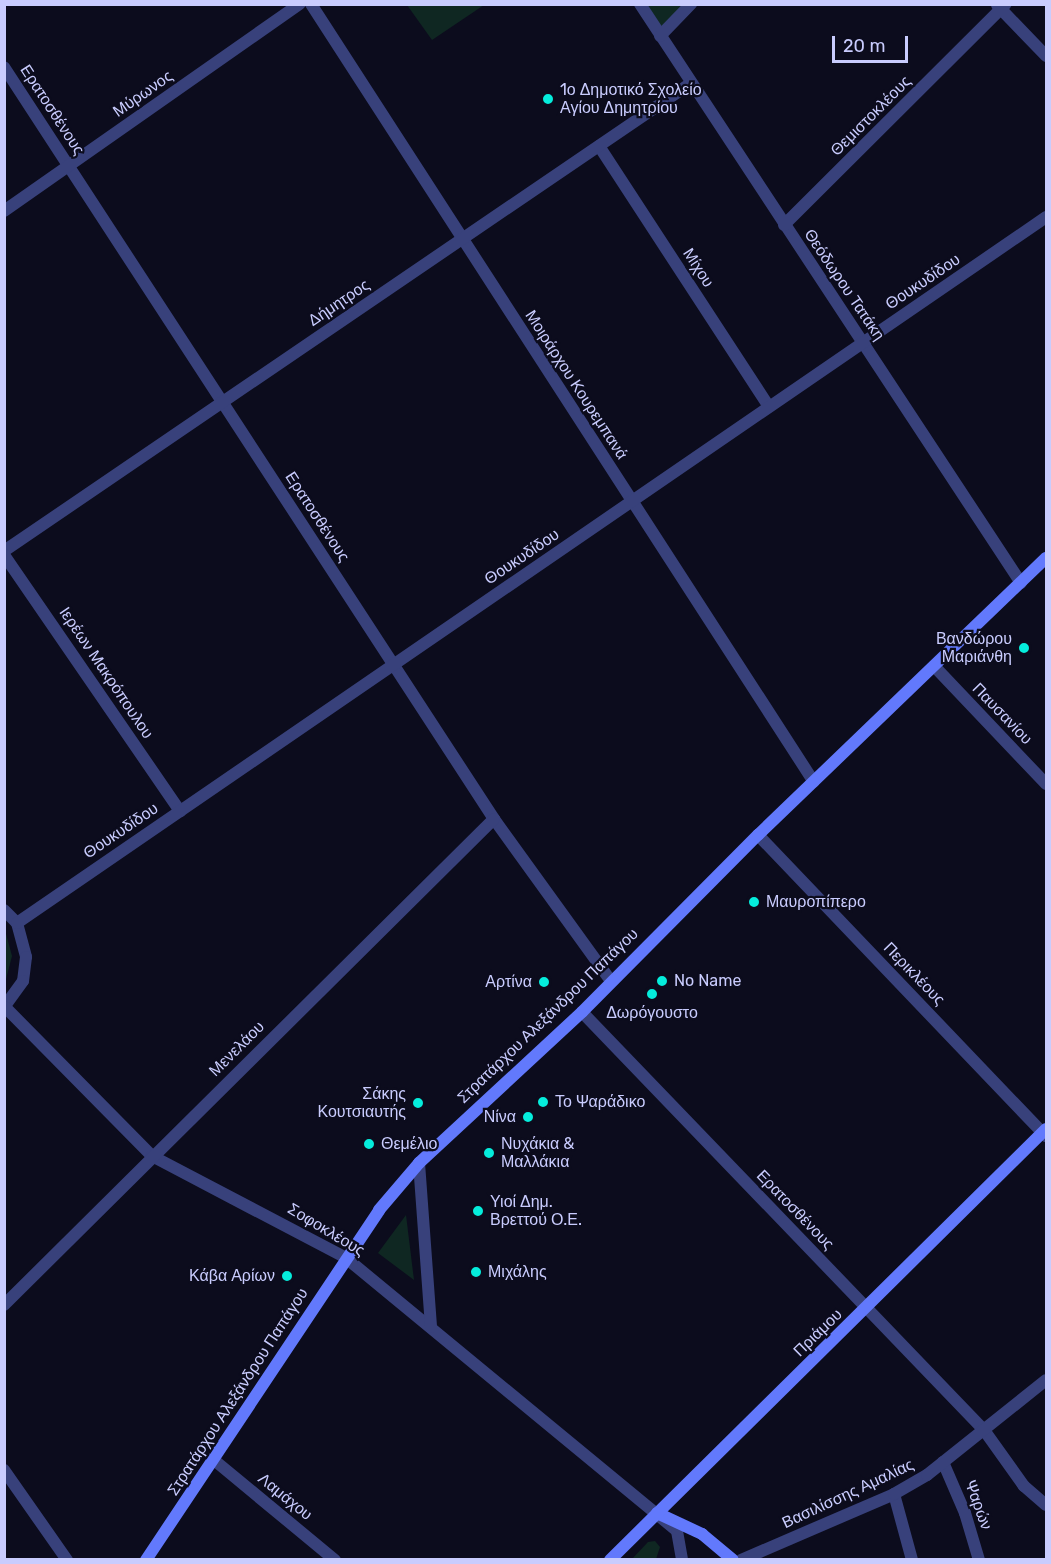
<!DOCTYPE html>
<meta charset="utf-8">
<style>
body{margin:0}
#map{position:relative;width:1051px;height:1564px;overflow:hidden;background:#0c0c1d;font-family:Rubik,sans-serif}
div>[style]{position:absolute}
.green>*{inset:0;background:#0f2722}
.lane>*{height:12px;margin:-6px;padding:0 6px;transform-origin:6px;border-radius:6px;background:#38417b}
.street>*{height:12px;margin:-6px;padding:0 6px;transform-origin:6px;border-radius:6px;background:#38417b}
.secondary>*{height:12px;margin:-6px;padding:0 6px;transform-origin:6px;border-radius:6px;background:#6279fc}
.dots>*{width:16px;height:16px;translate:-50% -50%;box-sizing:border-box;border:3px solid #0c0c1d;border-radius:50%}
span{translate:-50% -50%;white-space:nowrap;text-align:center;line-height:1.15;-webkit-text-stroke:4.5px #0c0c1d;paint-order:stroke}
.poi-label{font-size:16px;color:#c9ccfe}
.left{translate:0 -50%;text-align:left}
.right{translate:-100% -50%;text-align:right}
.street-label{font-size:16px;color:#c9ccfe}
.frame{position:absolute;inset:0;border:6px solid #c9ccfe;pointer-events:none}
.scale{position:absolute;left:832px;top:36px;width:76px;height:27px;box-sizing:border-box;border:3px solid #c9ccfe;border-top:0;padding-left:8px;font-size:18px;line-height:21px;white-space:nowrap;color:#c9ccfe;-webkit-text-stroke:4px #0c0c1d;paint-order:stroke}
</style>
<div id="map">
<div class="green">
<i style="clip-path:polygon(407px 5px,484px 5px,432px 40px)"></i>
<i style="clip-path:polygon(640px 5px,691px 5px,660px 36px)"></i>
<i style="clip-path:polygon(5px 930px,12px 956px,5px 983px,4px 983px)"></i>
<i style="clip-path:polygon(406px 1215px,414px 1280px,378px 1253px)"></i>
<i style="clip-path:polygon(655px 1541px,660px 1547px,656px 1559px,632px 1559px,648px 1542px)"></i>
</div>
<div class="lane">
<i style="left:943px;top:1462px;width:56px;rotate:66.7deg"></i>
<i style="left:965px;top:1513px;width:49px;rotate:73.4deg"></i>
</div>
<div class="street">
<i style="left:311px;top:4px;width:926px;rotate:57.12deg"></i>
<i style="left:640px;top:4px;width:693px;rotate:56.65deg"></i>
<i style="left:997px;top:5px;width:71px;rotate:46.1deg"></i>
<i style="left:660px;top:36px;width:45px;rotate:-45.9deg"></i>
<i style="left:4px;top:67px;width:898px;rotate:56.91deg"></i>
<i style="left:494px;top:819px;width:198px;rotate:54.2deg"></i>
<i style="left:599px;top:146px;width:311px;rotate:56.9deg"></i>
<i style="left:4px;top:211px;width:361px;rotate:-35deg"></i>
<i style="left:784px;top:225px;width:313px;rotate:-44.9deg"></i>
<i style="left:4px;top:551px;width:831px;rotate:-34.26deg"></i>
<i style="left:4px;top:555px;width:311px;rotate:55.5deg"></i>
<i style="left:934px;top:666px;width:163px;rotate:46.5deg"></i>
<i style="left:758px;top:835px;width:417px;rotate:46.3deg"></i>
<i style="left:4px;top:910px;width:18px;rotate:45deg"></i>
<i style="left:17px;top:923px;width:35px;rotate:75deg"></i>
<i style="left:26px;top:957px;width:24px;rotate:97deg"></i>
<i style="left:23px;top:981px;width:32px;rotate:126deg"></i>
<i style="left:17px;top:923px;width:1248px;rotate:-34.45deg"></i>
<i style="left:5px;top:1007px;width:209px;rotate:45.4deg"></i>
<i style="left:152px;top:1156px;width:219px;rotate:27.7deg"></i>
<i style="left:346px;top:1258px;width:429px;rotate:39.5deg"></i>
<i style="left:677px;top:1531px;width:29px;rotate:80deg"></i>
<i style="left:582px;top:1012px;width:580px;rotate:46.12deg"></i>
<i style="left:984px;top:1430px;width:69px;rotate:54.5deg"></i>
<i style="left:1024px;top:1486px;width:29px;rotate:41deg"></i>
<i style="left:419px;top:1163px;width:164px;rotate:85.8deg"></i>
<i style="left:4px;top:1305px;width:690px;rotate:-44.77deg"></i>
<i style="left:214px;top:1460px;width:157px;rotate:39.6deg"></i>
<i style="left:4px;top:1470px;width:110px;rotate:55deg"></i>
<i style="left:894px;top:1494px;width:68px;rotate:74.7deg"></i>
<i style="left:741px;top:1560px;width:167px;rotate:-23.3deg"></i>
<i style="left:894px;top:1494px;width:38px;rotate:-30deg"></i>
<i style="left:927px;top:1475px;width:152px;rotate:-38.6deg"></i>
</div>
<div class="secondary">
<i style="left:657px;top:1513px;width:50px;rotate:25deg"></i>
<i style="left:702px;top:1534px;width:40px;rotate:40deg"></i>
<i style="left:146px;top:1560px;width:420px;rotate:-56.3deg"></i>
<i style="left:379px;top:1210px;width:62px;rotate:-49.6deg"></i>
<i style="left:419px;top:1163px;width:222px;rotate:-42.8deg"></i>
<i style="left:582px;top:1012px;width:250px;rotate:-45.2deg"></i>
<i style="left:758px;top:835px;width:400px;rotate:-43.9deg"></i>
<i style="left:610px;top:1560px;width:613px;rotate:-44.67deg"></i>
</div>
<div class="dots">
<i style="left:548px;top:99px;background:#05eddc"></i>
<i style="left:1024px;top:648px;background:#05eddc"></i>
<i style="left:754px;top:902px;background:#05eddc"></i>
<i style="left:662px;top:981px;background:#05eddc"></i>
<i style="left:544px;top:982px;background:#05eddc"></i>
<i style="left:652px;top:994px;background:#05eddc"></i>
<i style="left:543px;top:1102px;background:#05eddc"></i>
<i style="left:418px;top:1103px;background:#05eddc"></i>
<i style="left:528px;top:1117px;background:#05eddc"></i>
<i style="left:369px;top:1144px;background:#05eddc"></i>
<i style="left:489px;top:1153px;background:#05eddc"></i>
<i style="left:478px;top:1211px;background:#05eddc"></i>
<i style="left:476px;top:1272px;background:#05eddc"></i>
<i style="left:287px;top:1276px;background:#05eddc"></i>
</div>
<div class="poi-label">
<span class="left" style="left:560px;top:99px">1ο Δημοτικό Σχολείο<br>Αγίου Δημητρίου</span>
<span class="right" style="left:1012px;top:648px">Βανδώρου<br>Μαριάνθη</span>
<span class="left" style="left:766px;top:902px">Μαυροπίπερο</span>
<span class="left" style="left:674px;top:981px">No Name</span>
<span class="right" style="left:532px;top:982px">Αρτίνα</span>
<span style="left:652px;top:1013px">Δωρόγουστο</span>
<span class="right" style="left:406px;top:1103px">Σάκης<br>Κουτσιαυτής</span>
<span class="left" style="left:555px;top:1102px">Το Ψαράδικο</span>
<span class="right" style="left:516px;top:1117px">Νίνα</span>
<span class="left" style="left:381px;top:1144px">Θεμέλιο</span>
<span class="left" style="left:501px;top:1153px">Νυχάκια &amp;<br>Μαλλάκια</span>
<span class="left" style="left:490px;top:1211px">Υιοί Δημ.<br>Βρεττού Ο.Ε.</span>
<span class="left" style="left:488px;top:1272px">Μιχάλης</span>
<span class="right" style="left:275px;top:1276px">Κάβα Αρίων</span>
</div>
<div class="street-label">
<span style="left:143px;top:94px;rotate:-35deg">Μύρωνος</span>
<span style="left:52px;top:110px;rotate:57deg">Ερατοσθένους</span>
<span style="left:871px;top:116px;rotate:-45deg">Θεμιστοκλέους</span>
<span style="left:698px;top:268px;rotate:57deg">Μίχου</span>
<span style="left:923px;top:282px;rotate:-34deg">Θουκυδίδου</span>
<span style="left:844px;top:285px;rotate:56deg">Θεόδωρου Τατάκη</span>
<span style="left:339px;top:303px;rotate:-34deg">Δήμητρος</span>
<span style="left:576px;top:385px;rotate:57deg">Μοιράρχου Κουρεμπανά</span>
<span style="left:317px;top:517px;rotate:57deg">Ερατοσθένους</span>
<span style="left:522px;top:557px;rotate:-34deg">Θουκυδίδου</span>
<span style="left:106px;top:673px;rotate:56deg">Ιερέων Μακρόπουλου</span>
<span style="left:1002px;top:714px;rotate:46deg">Παυσανίου</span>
<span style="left:121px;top:831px;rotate:-34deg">Θουκυδίδου</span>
<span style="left:914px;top:974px;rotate:46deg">Περικλέους</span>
<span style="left:548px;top:1016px;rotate:-44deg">Στρατάρχου Αλεξάνδρου Παπάγου</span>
<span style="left:237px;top:1049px;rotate:-45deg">Μενελάου</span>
<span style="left:795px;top:1210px;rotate:46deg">Ερατοσθένους</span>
<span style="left:326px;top:1230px;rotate:31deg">Σοφοκλέους</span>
<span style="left:818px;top:1333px;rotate:-44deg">Πριάμου</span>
<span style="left:238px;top:1392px;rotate:-57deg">Στρατάρχου Αλεξάνδρου Παπάγου</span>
<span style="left:848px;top:1494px;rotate:-25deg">Βασιλίσσης Αμαλίας</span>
<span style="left:285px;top:1497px;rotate:39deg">Λαμάχου</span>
<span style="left:978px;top:1505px;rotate:70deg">Ψαρών</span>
</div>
<div class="frame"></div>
<div class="scale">20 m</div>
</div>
